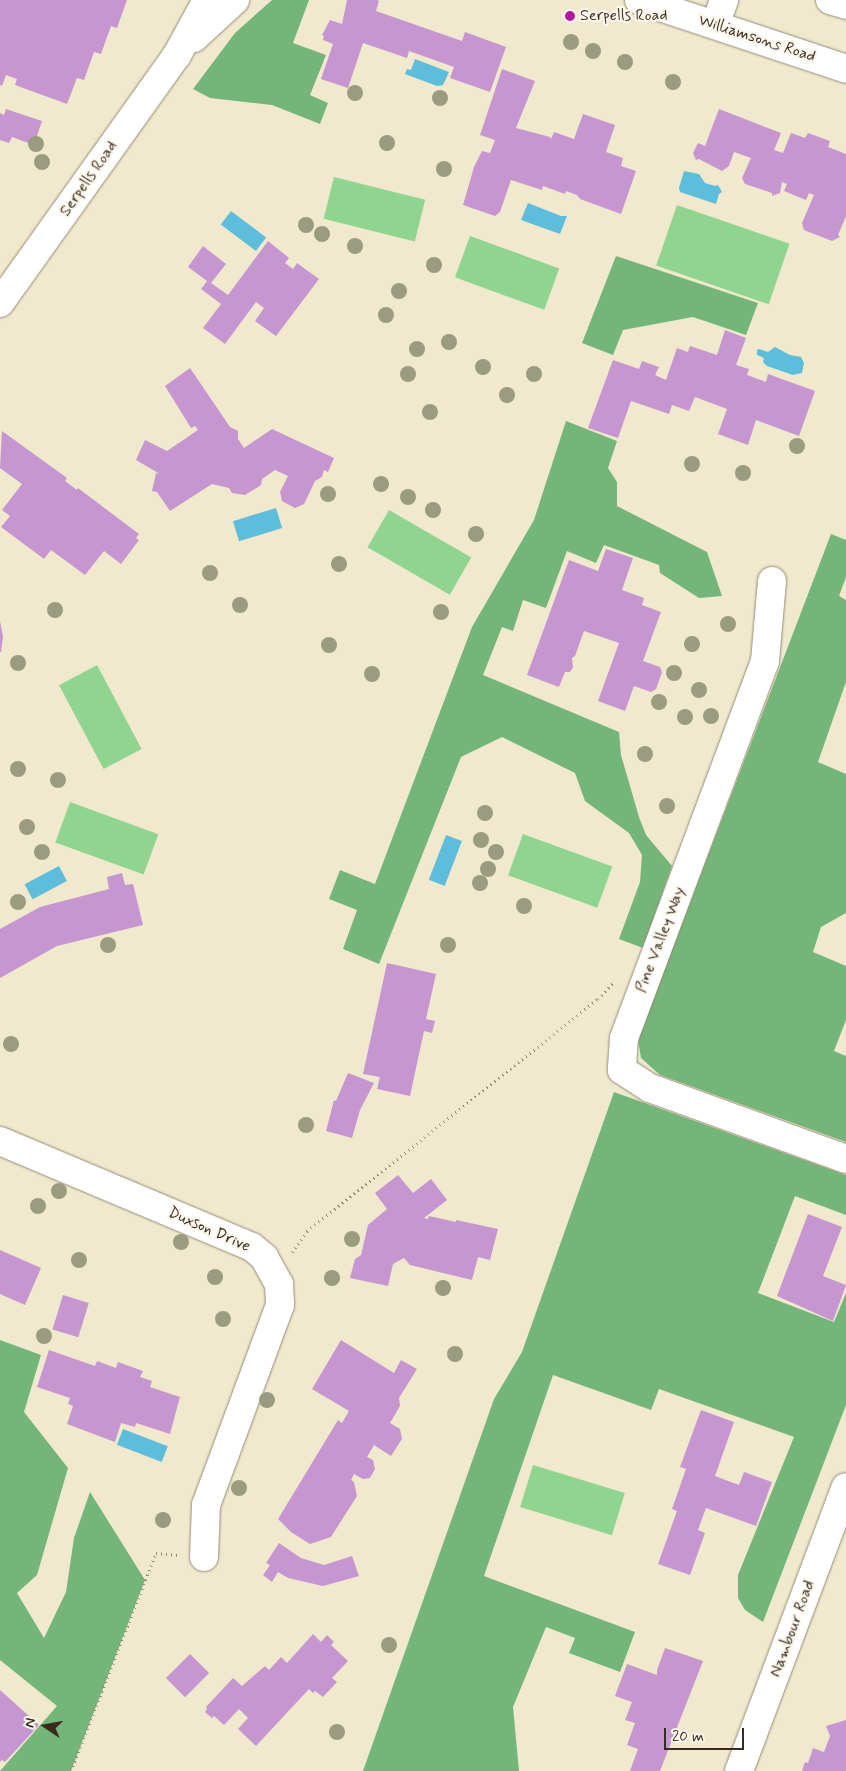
<!DOCTYPE html>
<style>
body{margin:0}
#map{position:relative;width:846px;height:1771px;overflow:hidden;background:#f0e9ce;font-family:Mynerve,sans-serif}
div>[style]{position:absolute}
.green>*{inset:0;background:#90d58f;transform-origin:0 0}
.forest>*{inset:0;background:#74b67a}
.water>*{inset:0;background:#5dbddb;transform-origin:0 0}
.building>*{inset:0;background:#c696d0;transform-origin:0 0}
.path>*{height:3px;margin-top:-1.5px;transform-origin:0;background:repeating-linear-gradient(90deg,#968a76 0 1px,transparent 0 5px)}
.roads{filter:drop-shadow(0 0 1px #968a76) drop-shadow(0 0 1px #968a76)}
.minor>*{height:28px;margin:-14px;padding:0 14px;transform-origin:14px;border-radius:14px;background:#fff}
.primary>*{height:28px;margin:-14px;padding:0 14px;transform-origin:14px;border-radius:14px;background:#fff}
.trees>*{width:16px;height:16px;margin:-8px;border-radius:50%;background:#9a9c80}
.dots>*{width:14px;height:14px;translate:-50% -50%;box-sizing:border-box;border:2px solid #fbf7ec;border-radius:50%}
span{translate:-50% -50%;white-space:nowrap;text-align:center;line-height:1.15;-webkit-text-stroke:4.5px #fbf7ec;paint-order:stroke}
.poi-label{font-size:16px;color:#3b2a1e}
.left{translate:0 -50%;text-align:left}
.street-label{font-size:16px;color:#3b2a1e}
.north{position:absolute;left:20px;top:1701px;width:50px;height:50px;-webkit-text-stroke:4px #fbf7ec;paint-order:stroke;rotate:282deg;font-size:14px;font-weight:700;line-height:20px;text-align:center;color:#3b2a1e}
.north::after{content:'';display:block;margin:auto;width:18px;height:22px;background:#3b2a1e;clip-path:polygon(50% 0,100% 100%,50% 72%,0 100%)}
.scale{position:absolute;left:664px;top:1728px;width:80px;height:22px;box-sizing:border-box;border:2px solid #3b2a1e;border-top:0;padding-left:6px;font-size:15px;line-height:18px;white-space:nowrap;color:#3b2a1e;-webkit-text-stroke:4px #fbf7ec;paint-order:stroke}
</style>
<div id="map">
<div class="green">
<i style="left:334px;top:177px;width:94px;height:43px;rotate:14deg"></i>
<i style="left:677px;top:205px;width:119px;height:64px;rotate:19deg"></i>
<i style="left:470px;top:236px;width:95px;height:44px;rotate:20deg"></i>
<i style="left:389px;top:510px;width:95px;height:43px;rotate:30deg"></i>
<i style="left:97px;top:665px;width:95px;height:43px;rotate:62deg"></i>
<i style="left:70px;top:802px;width:94px;height:43px;rotate:20deg"></i>
<i style="left:523px;top:834px;width:95px;height:44px;rotate:20deg"></i>
<i style="left:533px;top:1465px;width:96px;height:44px;rotate:17deg"></i>
</div>
<div class="forest">
<i style="clip-path:polygon(272px 0,309px 0,293px 43px,326px 55px,310px 95px,328px 103px,320px 124px,272px 105px,210px 98px,193px 89px,235px 33px)"></i>
<i style="clip-path:polygon(616px 256px,758px 303px,746px 335px,693px 317px,623px 330px,613px 355px,582px 343px)"></i>
<i style="clip-path:polygon(566px 421px,617px 441px,608px 468px,617px 482px,617px 506px,707px 552px,722px 596px,699px 598px,660px 573px,659px 565px,604px 545px,596px 563px,567px 551px,546px 608px,523px 600px,513px 631px,502px 627px,483px 675px,619px 732px,621px 755px,639px 817px,646px 835px,672px 866px,643px 948px,619px 939px,640px 882px,642px 855px,629px 833px,585px 801px,575px 773px,502px 737px,461px 757px,379px 964px,343px 949px,357px 910px,329px 899px,340px 870px,375px 884px,472px 627px,534px 520px)"></i>
<i style="clip-path:polygon(831px 534px,846px 540px,846px 577px,839px 596px,846px 600px,846px 682px,818px 762px,846px 774px,846px 913px,821px 927px,813px 952px,846px 966px,846px 1020px,834px 1051px,846px 1056px,846px 1142px,660px 1075px,641px 1058px,638px 1039px)"></i>
<i style="clip-path:polygon(614px 1092px,846px 1175px,846px 1215px,795px 1196px,758px 1293px,834px 1322px,846px 1293px,846px 1405px,763px 1622px,745px 1610px,738px 1598px,738px 1575px,794px 1437px,659px 1389px,651px 1410px,553px 1375px,484px 1576px,635px 1632px,620px 1672px,569px 1653px,575px 1638px,546px 1627px,513px 1707px,519px 1771px,363px 1771px,494px 1399px,522px 1352px)"></i>
<i style="clip-path:polygon(0 1340px,41px 1355px,24px 1412px,68px 1468px,37px 1575px,17px 1593px,44px 1638px,66px 1592px,74px 1538px,90px 1492px,145px 1580px,71px 1771px,0 1771px,57px 1706px,0 1660px)"></i>
</div>
<div class="water">
<i style="clip-path:polygon(415px 59px,449px 72px,443px 85px,437px 86px,405px 74px,407px 69px,411px 70px)"></i>
<i style="clip-path:polygon(684px 171px,699px 174px,705px 183px,715px 186px,718px 185px,722px 192px,719px 194px,716px 204px,680px 192px,679px 188px)"></i>
<i style="clip-path:polygon(528px 203px,561px 216px,567px 216px,560px 234px,521px 220px)"></i>
<i style="left:231px;top:211px;width:44px;height:17px;rotate:37deg"></i>
<i style="clip-path:polygon(775px 347px,790px 355px,801px 357px,804px 363px,802px 373px,793px 375px,767px 366px,763px 362px,764px 358px,757px 355px,757px 350px,759px 349px,768px 352px)"></i>
<i style="left:276px;top:508px;width:21px;height:45px;rotate:73deg"></i>
<i style="left:446px;top:835px;width:17px;height:48px;rotate:21deg"></i>
<i style="left:59px;top:866px;width:17px;height:39px;rotate:62deg"></i>
<i style="left:123px;top:1429px;width:48px;height:17px;rotate:21deg"></i>
</div>
<div class="building">
<i style="clip-path:polygon(0 0,127px 0,117px 28px,111px 26px,101px 54px,94px 52px,84px 80px,77px 78px,67px 104px,15px 85px,17px 79px,6px 75px,2px 86px,0 85px)"></i>
<i style="clip-path:polygon(347px 0,377px 0,379px 1px,376px 11px,462px 41px,465px 32px,506px 47px,490px 92px,450px 78px,454px 67px,409px 51px,407px 58px,363px 43px,348px 88px,321px 79px,333px 44px,323px 40px,324px 36px,322px 35px,330px 20px,342px 24px)"></i>
<i style="clip-path:polygon(502px 69px,535px 81px,516px 128px,550px 137px,551px 139px,554px 132px,574px 139px,583px 114px,615px 125px,606px 152px,623px 158px,621px 166px,636px 171px,621px 214px,580px 199px,577px 195px,566px 191px,565px 194px,543px 186px,542px 190px,511px 180px,500px 212px,495px 216px,463px 205px,474px 167px,482px 151px,490px 153px,495px 140px,480px 135px)"></i>
<i style="clip-path:polygon(6px 109px,42px 121px,34px 145px,12px 137px,9px 143px,0 140px,0 113px,4px 115px)"></i>
<i style="clip-path:polygon(719px 109px,781px 133px,774px 150px,783px 153px,791px 133px,805px 138px,808px 133px,830px 141px,828px 147px,846px 154px,846px 216px,838px 235px,840px 237px,832px 241px,804px 230px,802px 223px,814px 195px,809px 193px,806px 200px,784px 191px,787px 184px,782px 182px,780px 193px,772px 196px,772px 193px,745px 184px,742px 178px,751px 158px,734px 152px,729px 166px,722px 171px,699px 159px,696px 160px,693px 153px,698px 143px,705px 146px)"></i>
<i style="clip-path:polygon(268px 241px,289px 258px,285px 263px,293px 269px,297px 263px,319px 279px,276px 336px,255px 321px,264px 308px,256px 302px,225px 344px,203px 328px,221px 304px,201px 289px,207px 281px,188px 267px,203px 246px,226px 264px,211px 283px,228px 295px)"></i>
<i style="clip-path:polygon(725px 330px,746px 338px,736px 365px,749px 369px,747px 375px,766px 382px,768px 374px,815px 391px,799px 436px,756px 420px,748px 445px,718px 434px,727px 409px,695px 397px,689px 411px,672px 405px,669px 414px,631px 401px,618px 438px,588px 428px,613px 360px,639px 369px,642px 361px,659px 367px,655px 375px,666px 380px,677px 348px,688px 352px,690px 346px,717px 355px)"></i>
<i style="clip-path:polygon(190px 368px,230px 427px,238px 431px,238px 439px,244px 448px,272px 429px,334px 458px,328px 472px,324px 470px,322px 477px,315px 481px,304px 504px,295px 508px,282px 501px,280px 492px,288px 476px,275px 470px,262px 479px,261px 485px,245px 495px,232px 493px,229px 488px,212px 484px,170px 511px,157px 492px,152px 491px,156px 473px,160px 474px,136px 460px,145px 440px,167px 451px,198px 430px,195px 426px,191px 428px,165px 386px)"></i>
<i style="clip-path:polygon(2px 431px,67px 478px,65px 481px,77px 490px,78px 488px,139px 534px,136px 538px,139px 540px,121px 564px,104px 551px,85px 575px,51px 550px,44px 559px,1px 527px,10px 516px,2px 510px,22px 484px,0 468px)"></i>
<i style="clip-path:polygon(606px 549px,633px 558px,622px 590px,644px 598px,642px 605px,661px 612px,643px 661px,660px 667px,662px 672px,656px 689px,651px 692px,634px 686px,625px 711px,598px 701px,619px 643px,584px 631px,575px 656px,572px 658px,573px 667px,570px 672px,565px 672px,559px 687px,527px 675px,569px 560px,598px 571px)"></i>
<i style="clip-path:polygon(0 621px,3px 637px,1px 652px,0 652px)"></i>
<i style="clip-path:polygon(122px 873px,125px 885px,133px 884px,143px 925px,57px 946px,0 978px,0 929px,40px 907px,109px 889px,107px 877px)"></i>
<i style="clip-path:polygon(387px 963px,436px 974px,426px 1019px,435px 1021px,432px 1033px,424px 1031px,410px 1096px,377px 1089px,380px 1077px,363px 1074px)"></i>
<i style="clip-path:polygon(348px 1073px,374px 1083px,360px 1110px,352px 1138px,326px 1131px,334px 1100px,336px 1101px)"></i>
<i style="clip-path:polygon(398px 1175px,413px 1193px,431px 1179px,447px 1200px,424px 1218px,428px 1219px,429px 1216px,456px 1222px,456px 1220px,498px 1229px,490px 1260px,478px 1257px,472px 1280px,410px 1265px,404px 1258px,393px 1264px,388px 1286px,350px 1278px,355px 1259px,361px 1255px,368px 1225px,387px 1209px,375px 1193px)"></i>
<i style="clip-path:polygon(808px 1214px,842px 1227px,823px 1276px,846px 1285px,833px 1321px,777px 1296px)"></i>
<i style="clip-path:polygon(0 1250px,41px 1268px,25px 1305px,0 1294px)"></i>
<i style="left:63px;top:1295px;width:27px;height:36px;rotate:17deg"></i>
<i style="clip-path:polygon(341px 1340px,394px 1373px,401px 1360px,417px 1369px,399px 1398px,400px 1406px,390px 1423px,400px 1429px,402px 1439px,391px 1456px,374px 1445px,367px 1457px,373px 1460px,375px 1469px,370px 1478px,363px 1479px,354px 1474px,351px 1480px,354px 1482px,357px 1496px,331px 1537px,310px 1544px,291px 1532px,278px 1519px,338px 1420px,342px 1423px,349px 1411px,312px 1389px)"></i>
<i style="clip-path:polygon(49px 1350px,95px 1366px,97px 1361px,116px 1368px,118px 1362px,143px 1371px,140px 1377px,152px 1381px,150px 1387px,180px 1397px,170px 1434px,136px 1423px,135px 1427px,121px 1423px,115px 1442px,67px 1424px,73px 1406px,68px 1404px,70px 1398px,37px 1387px)"></i>
<i style="clip-path:polygon(701px 1410px,734px 1422px,715px 1476px,739px 1485px,744px 1472px,772px 1482px,756px 1526px,706px 1508px,698px 1530px,705px 1533px,690px 1575px,658px 1564px,677px 1511px,672px 1509px,686px 1469px,680px 1467px)"></i>
<i style="clip-path:polygon(279px 1543px,301px 1558px,324px 1565px,352px 1556px,359px 1576px,323px 1586px,288px 1578px,278px 1572px,272px 1582px,263px 1575px,270px 1565px,266px 1563px)"></i>
<i style="clip-path:polygon(313px 1634px,321px 1642px,327px 1635px,334px 1642px,331px 1645px,348px 1661px,332px 1678px,337px 1682px,323px 1697px,315px 1691px,313px 1693px,309px 1689px,256px 1746px,238px 1729px,248px 1718px,239px 1709px,224px 1725px,214px 1716px,212px 1718px,205px 1712px,207px 1709px,206px 1707px,233px 1678px,242px 1686px,265px 1666px,269px 1670px,281px 1657px,287px 1663px)"></i>
<i style="clip-path:polygon(665px 1648px,703px 1661px,660px 1771px,630px 1771px,638px 1749px,627px 1745px,635px 1723px,625px 1720px,632px 1702px,615px 1696px,627px 1664px,657px 1675px,657px 1670px)"></i>
<i style="left:190px;top:1654px;width:27px;height:34px;rotate:45deg"></i>
<i style="clip-path:polygon(0 1690px,39px 1725px,5px 1762px,2px 1760px,0 1762px)"></i>
<i style="clip-path:polygon(846px 1720px,846px 1771px,802px 1771px,805px 1762px,808px 1763px,813px 1748px,824px 1752px,830px 1736px,826px 1726px)"></i>
</div>
<div class="path">
<i style="left:292px;top:1252px;width:26px;rotate:-54deg"></i>
<i style="left:307px;top:1231px;width:372px;rotate:-38.6deg"></i>
<i style="left:598px;top:999px;width:23px;rotate:-47deg"></i>
<i style="left:71px;top:1771px;width:234px;rotate:-68.7deg"></i>
<i style="left:156px;top:1553px;width:23px;rotate:5deg"></i>
</div>
<div class="roads">
<div class="minor">
<i style="left:194px;top:38px;width:56px;rotate:-42.8deg"></i>
<i style="left:0;top:303px;width:305px;rotate:-54.5deg"></i>
<i style="left:177px;top:55px;width:63px;rotate:-61.4deg"></i>
<i style="left:772px;top:581px;width:80px;rotate:95deg"></i>
<i style="left:765px;top:661px;width:403px;rotate:110.5deg"></i>
<i style="left:624px;top:1038px;width:32px;rotate:94deg"></i>
<i style="left:622px;top:1070px;width:33px;rotate:33deg"></i>
<i style="left:650px;top:1088px;width:208px;rotate:19.9deg"></i>
<i style="left:0;top:1141px;width:273px;rotate:22.8deg"></i>
<i style="left:252px;top:1247px;width:16px;rotate:40deg"></i>
<i style="left:264px;top:1257px;width:31px;rotate:61deg"></i>
<i style="left:279px;top:1284px;width:21px;rotate:87deg"></i>
<i style="left:280px;top:1305px;width:213px;rotate:110.3deg"></i>
<i style="left:206px;top:1505px;width:52px;rotate:92.2deg"></i>
<i style="left:739px;top:1771px;width:303px;rotate:-69.4deg"></i>
</div>
<div class="primary">
<i style="left:639px;top:0;width:218px;rotate:18.4deg"></i>
<i style="left:830px;top:0;width:17px;rotate:17deg"></i>
<i style="left:715px;top:25px;width:27px;rotate:-70deg"></i>
</div>
</div>
<div class="trees">
<i style="left:571px;top:42px"></i>
<i style="left:593px;top:51px"></i>
<i style="left:625px;top:62px"></i>
<i style="left:673px;top:82px"></i>
<i style="left:355px;top:93px"></i>
<i style="left:440px;top:98px"></i>
<i style="left:387px;top:143px"></i>
<i style="left:36px;top:144px"></i>
<i style="left:42px;top:162px"></i>
<i style="left:444px;top:169px"></i>
<i style="left:306px;top:225px"></i>
<i style="left:322px;top:234px"></i>
<i style="left:355px;top:246px"></i>
<i style="left:434px;top:265px"></i>
<i style="left:399px;top:291px"></i>
<i style="left:386px;top:315px"></i>
<i style="left:449px;top:342px"></i>
<i style="left:417px;top:349px"></i>
<i style="left:483px;top:367px"></i>
<i style="left:408px;top:374px"></i>
<i style="left:534px;top:374px"></i>
<i style="left:507px;top:395px"></i>
<i style="left:430px;top:412px"></i>
<i style="left:797px;top:446px"></i>
<i style="left:692px;top:464px"></i>
<i style="left:743px;top:473px"></i>
<i style="left:381px;top:484px"></i>
<i style="left:328px;top:494px"></i>
<i style="left:408px;top:497px"></i>
<i style="left:433px;top:510px"></i>
<i style="left:476px;top:534px"></i>
<i style="left:339px;top:564px"></i>
<i style="left:210px;top:573px"></i>
<i style="left:240px;top:605px"></i>
<i style="left:55px;top:610px"></i>
<i style="left:441px;top:612px"></i>
<i style="left:728px;top:624px"></i>
<i style="left:692px;top:644px"></i>
<i style="left:329px;top:645px"></i>
<i style="left:18px;top:663px"></i>
<i style="left:674px;top:673px"></i>
<i style="left:372px;top:674px"></i>
<i style="left:699px;top:690px"></i>
<i style="left:659px;top:702px"></i>
<i style="left:711px;top:716px"></i>
<i style="left:685px;top:717px"></i>
<i style="left:645px;top:754px"></i>
<i style="left:18px;top:769px"></i>
<i style="left:58px;top:780px"></i>
<i style="left:667px;top:806px"></i>
<i style="left:485px;top:813px"></i>
<i style="left:27px;top:827px"></i>
<i style="left:481px;top:840px"></i>
<i style="left:42px;top:852px"></i>
<i style="left:496px;top:852px"></i>
<i style="left:488px;top:869px"></i>
<i style="left:480px;top:883px"></i>
<i style="left:18px;top:902px"></i>
<i style="left:524px;top:906px"></i>
<i style="left:108px;top:945px"></i>
<i style="left:448px;top:945px"></i>
<i style="left:11px;top:1044px"></i>
<i style="left:306px;top:1125px"></i>
<i style="left:59px;top:1191px"></i>
<i style="left:38px;top:1206px"></i>
<i style="left:352px;top:1239px"></i>
<i style="left:181px;top:1242px"></i>
<i style="left:79px;top:1260px"></i>
<i style="left:215px;top:1277px"></i>
<i style="left:332px;top:1278px"></i>
<i style="left:443px;top:1288px"></i>
<i style="left:223px;top:1319px"></i>
<i style="left:44px;top:1336px"></i>
<i style="left:455px;top:1354px"></i>
<i style="left:267px;top:1400px"></i>
<i style="left:239px;top:1488px"></i>
<i style="left:163px;top:1520px"></i>
<i style="left:389px;top:1645px"></i>
<i style="left:337px;top:1732px"></i>
</div>
<div class="dots">
<i style="left:570px;top:16px;background:#b5179e"></i>
</div>
<div class="poi-label">
<span class="left" style="left:580px;top:16px">Serpells Road</span>
</div>
<div class="street-label">
<span style="left:757px;top:39px;rotate:18deg">Williamsons Road</span>
<span style="left:89px;top:179px;rotate:-55deg">Serpells Road</span>
<span style="left:661px;top:940px;rotate:-69deg">Pine Valley Way</span>
<span style="left:209px;top:1230px;rotate:24deg">Duxson Drive</span>
<span style="left:793px;top:1629px;rotate:-70deg">Nambour Road</span>
</div>
<div class="north">N</div>
<div class="scale">20 m</div>
</div>
